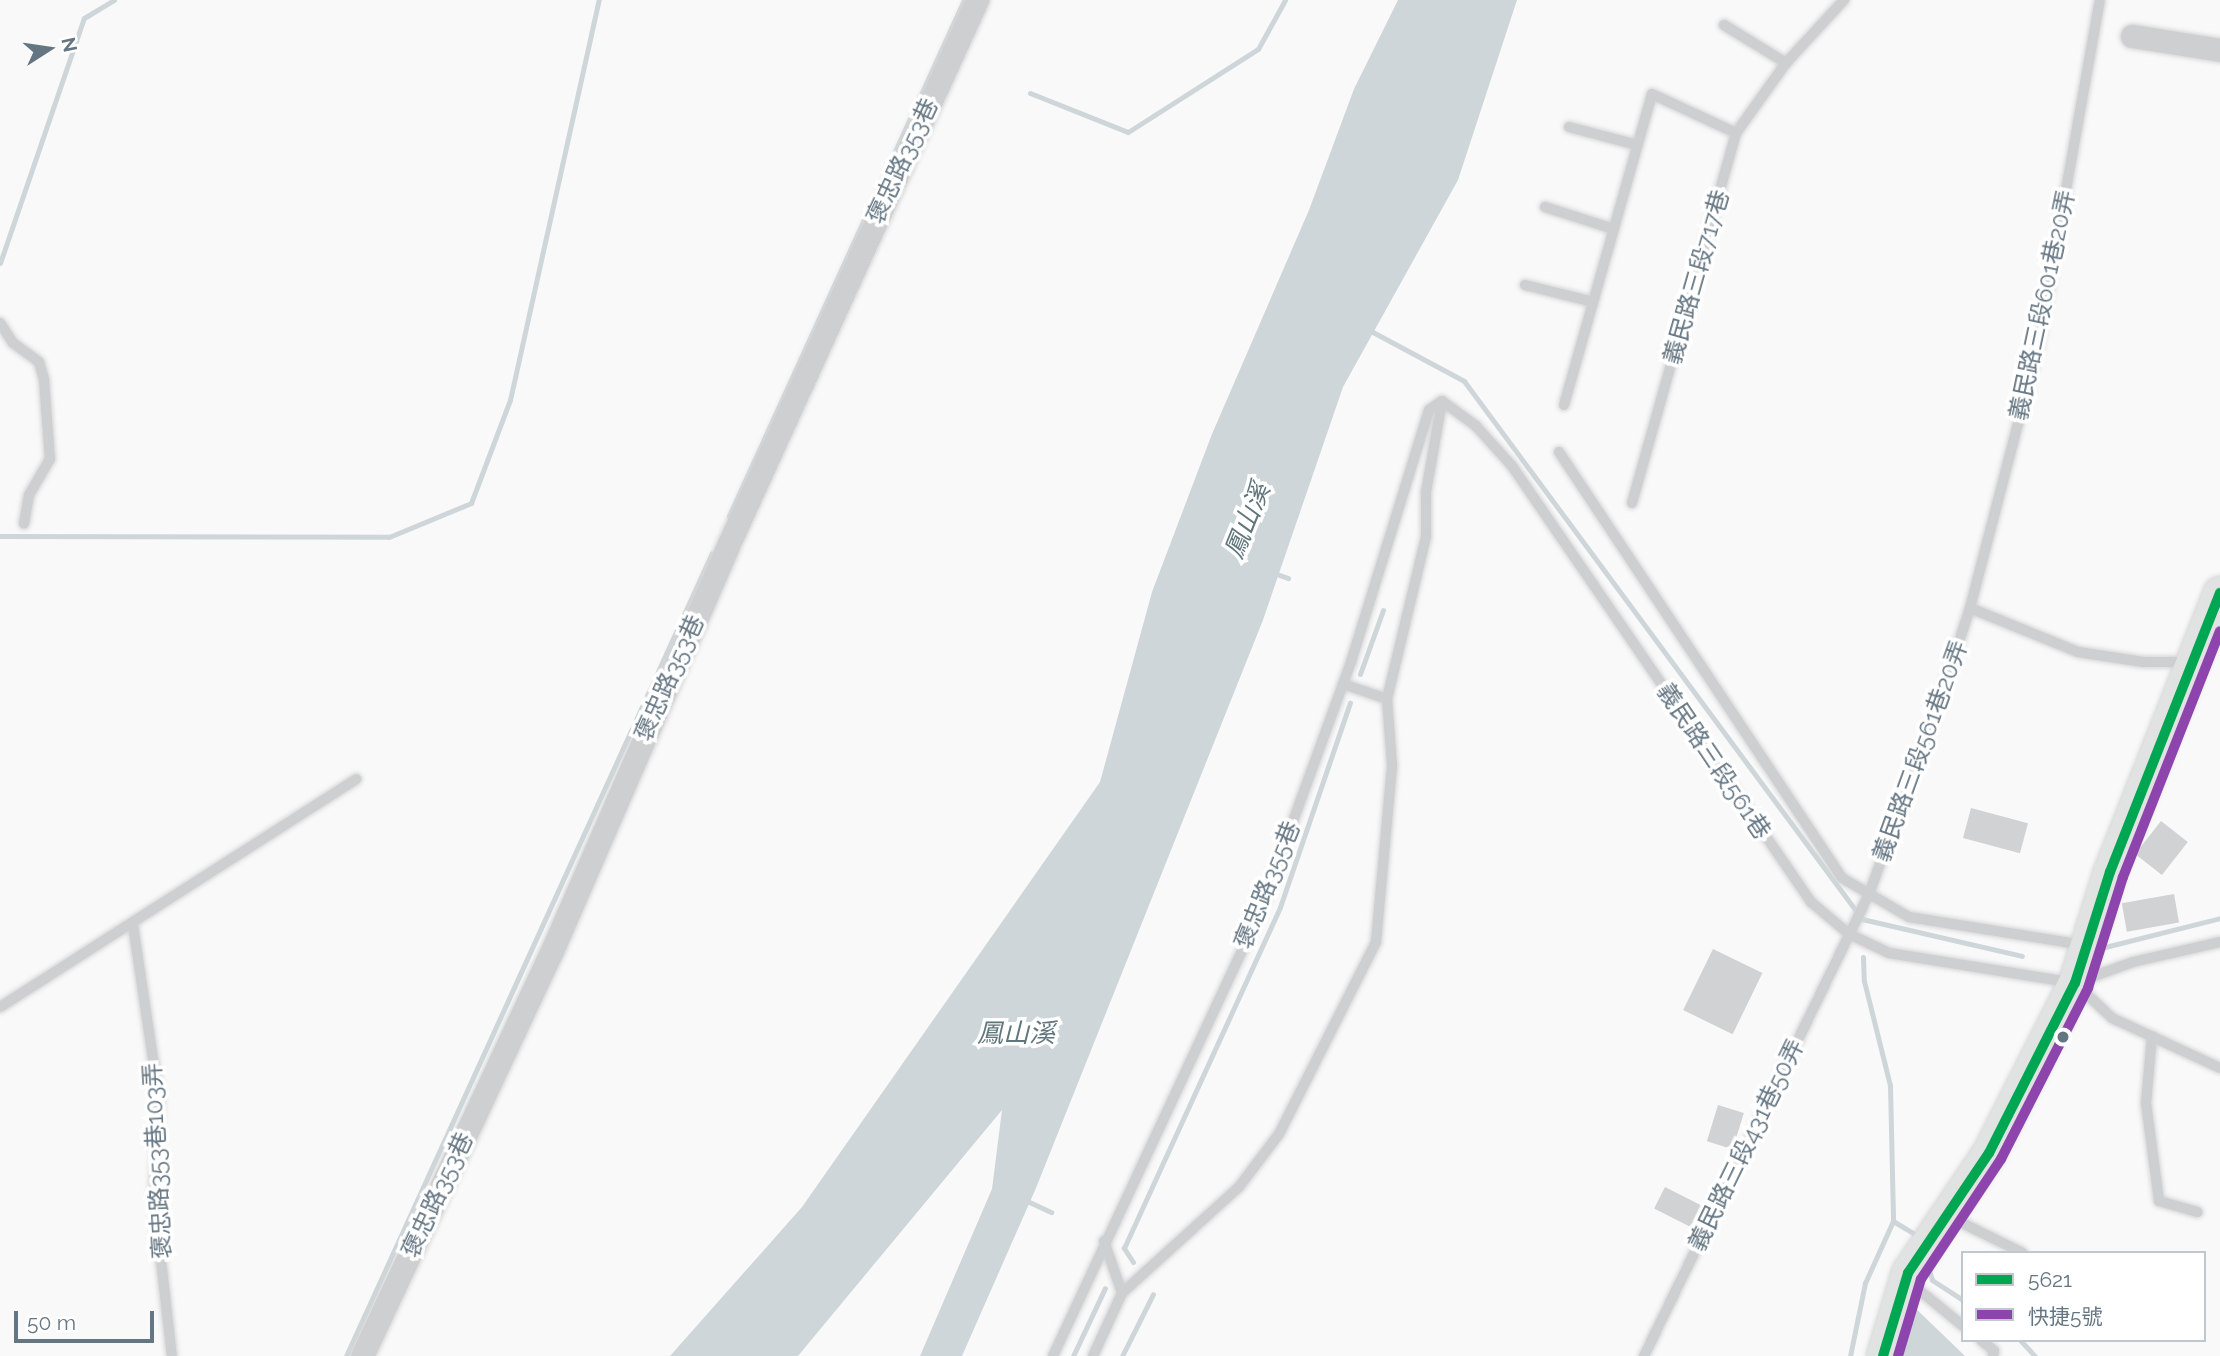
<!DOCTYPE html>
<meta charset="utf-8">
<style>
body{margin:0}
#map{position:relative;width:2220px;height:1356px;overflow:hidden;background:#f9f9f9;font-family:Raleway,"Noto Sans TC",sans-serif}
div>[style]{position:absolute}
.water>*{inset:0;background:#ced6d9}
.stream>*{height:5px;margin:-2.5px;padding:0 2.5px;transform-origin:2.5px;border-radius:2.5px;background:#ced6d9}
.building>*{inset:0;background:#d0d2d3;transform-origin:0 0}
.roads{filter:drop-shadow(0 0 2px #d5d6d7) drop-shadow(0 0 2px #d5d6d7)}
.service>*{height:10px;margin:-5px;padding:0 5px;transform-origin:5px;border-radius:5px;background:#cecfd0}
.minor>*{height:23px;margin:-11.5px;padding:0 11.5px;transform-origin:11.5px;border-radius:11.5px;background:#cecfd0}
.secondary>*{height:32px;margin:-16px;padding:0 16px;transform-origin:16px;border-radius:16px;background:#e1e2e2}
.bus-1>*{height:10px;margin:-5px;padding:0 5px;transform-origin:5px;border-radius:5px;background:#00a651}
.bus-2>*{height:10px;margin:-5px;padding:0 5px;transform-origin:5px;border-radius:5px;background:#8e44ad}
.dots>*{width:19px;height:19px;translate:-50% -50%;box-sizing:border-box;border:4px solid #fff;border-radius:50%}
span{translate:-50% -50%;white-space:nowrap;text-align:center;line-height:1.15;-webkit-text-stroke:7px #fff;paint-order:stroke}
.street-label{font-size:24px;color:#657683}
.water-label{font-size:26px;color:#60757c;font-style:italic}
.legend{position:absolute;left:1961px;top:1251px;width:245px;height:91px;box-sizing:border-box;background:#fff;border:2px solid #c1c8cd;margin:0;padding:9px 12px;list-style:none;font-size:21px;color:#657683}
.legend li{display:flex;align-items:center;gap:14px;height:35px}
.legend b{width:35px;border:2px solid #c1c8cd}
.north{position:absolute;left:14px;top:14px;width:70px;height:70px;-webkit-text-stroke:5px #fff;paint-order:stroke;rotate:78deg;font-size:19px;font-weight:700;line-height:28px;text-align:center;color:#657683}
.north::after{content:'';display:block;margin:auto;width:24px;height:32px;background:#657683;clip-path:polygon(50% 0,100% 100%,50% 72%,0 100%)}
.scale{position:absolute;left:14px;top:1311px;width:140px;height:32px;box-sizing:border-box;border:4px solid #657683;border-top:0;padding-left:9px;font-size:21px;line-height:24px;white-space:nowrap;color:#657683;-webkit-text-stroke:5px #fff;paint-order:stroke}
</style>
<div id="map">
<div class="water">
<i style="clip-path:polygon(1398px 0,1517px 0,1458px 180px,1343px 387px,1263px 620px,1036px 1188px,962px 1356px,920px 1356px,992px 1189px,1002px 1110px,798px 1356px,670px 1356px,802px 1207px,1100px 782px,1152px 592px,1212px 434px,1309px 210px,1354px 89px)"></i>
<i style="clip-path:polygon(1910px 1303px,1965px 1356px,1890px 1356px)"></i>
</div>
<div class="stream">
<i style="left:1030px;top:93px;width:105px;rotate:21.7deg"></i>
<i style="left:1128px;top:132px;width:154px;rotate:-32.6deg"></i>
<i style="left:1258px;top:49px;width:56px;rotate:-61.1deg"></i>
<i style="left:0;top:263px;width:259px;rotate:-71.1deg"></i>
<i style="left:84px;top:18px;width:35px;rotate:-31deg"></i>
<i style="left:1369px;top:330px;width:108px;rotate:28.2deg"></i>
<i style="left:1464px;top:381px;width:669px;rotate:53.51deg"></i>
<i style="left:1862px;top:919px;width:164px;rotate:13deg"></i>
<i style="left:729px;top:516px;width:567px;rotate:-65.51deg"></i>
<i style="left:0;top:536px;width:389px;rotate:0.1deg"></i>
<i style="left:389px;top:537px;width:89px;rotate:-22.5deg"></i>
<i style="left:471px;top:503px;width:110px;rotate:-69.3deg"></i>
<i style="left:510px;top:400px;width:410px;rotate:-77.5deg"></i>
<i style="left:1274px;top:573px;width:15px;rotate:20deg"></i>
<i style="left:1360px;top:674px;width:68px;rotate:-70.2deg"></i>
<i style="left:2101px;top:948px;width:123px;rotate:-14.1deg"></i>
<i style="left:1863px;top:957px;width:24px;rotate:88deg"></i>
<i style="left:1864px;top:981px;width:107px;rotate:76deg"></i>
<i style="left:1890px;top:1085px;width:136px;rotate:88.7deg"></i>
<i style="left:1893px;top:1221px;width:26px;rotate:31deg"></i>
<i style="left:1025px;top:1200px;width:29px;rotate:25deg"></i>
<i style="left:1133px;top:1262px;width:17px;rotate:-123deg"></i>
<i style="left:1124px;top:1248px;width:375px;rotate:-65.4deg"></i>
<i style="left:1280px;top:907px;width:216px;rotate:-71.1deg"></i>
<i style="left:1929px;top:1270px;width:10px;rotate:73deg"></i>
<i style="left:1932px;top:1280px;width:37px;rotate:33deg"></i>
<i style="left:2020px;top:1340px;width:22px;rotate:47deg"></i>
<i style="left:346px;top:1356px;width:882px;rotate:-65.5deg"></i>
<i style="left:1073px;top:1356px;width:75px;rotate:-64.8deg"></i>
<i style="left:1122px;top:1356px;width:69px;rotate:-63.4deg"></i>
<i style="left:1850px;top:1356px;width:75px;rotate:-78.4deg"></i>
<i style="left:1865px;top:1283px;width:68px;rotate:-65.7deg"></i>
</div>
<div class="building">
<i style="left:1971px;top:808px;width:59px;height:31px;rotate:15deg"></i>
<i style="left:2161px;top:821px;width:34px;height:42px;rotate:38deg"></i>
<i style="left:2174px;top:894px;width:29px;height:53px;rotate:80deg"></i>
<i style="left:1713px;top:949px;width:55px;height:68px;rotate:26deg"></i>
<i style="left:1718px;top:1105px;width:27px;height:38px;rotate:17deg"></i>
<i style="left:1665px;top:1187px;width:47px;height:24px;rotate:27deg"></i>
</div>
<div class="roads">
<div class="service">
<i style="left:1724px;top:25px;width:73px;rotate:31.5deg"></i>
<i style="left:1569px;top:127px;width:70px;rotate:14.8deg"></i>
<i style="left:1545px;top:207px;width:72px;rotate:17.7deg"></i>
<i style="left:1525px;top:285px;width:70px;rotate:14deg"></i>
<i style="left:0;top:323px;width:24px;rotate:57deg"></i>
<i style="left:13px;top:343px;width:32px;rotate:36deg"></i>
<i style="left:39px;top:362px;width:19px;rotate:74deg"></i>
<i style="left:44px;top:380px;width:79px;rotate:85.7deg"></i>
<i style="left:50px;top:459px;width:42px;rotate:120.3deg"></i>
<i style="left:29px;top:495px;width:29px;rotate:100deg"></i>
<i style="left:1442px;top:401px;width:42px;rotate:36.3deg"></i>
<i style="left:1476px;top:426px;width:54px;rotate:48deg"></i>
<i style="left:1512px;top:466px;width:529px;rotate:55.56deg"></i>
<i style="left:1811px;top:902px;width:50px;rotate:40.1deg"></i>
<i style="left:1849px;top:934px;width:44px;rotate:25.4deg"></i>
<i style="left:1889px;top:953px;width:188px;rotate:9.2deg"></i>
<i style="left:2075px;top:983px;width:62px;rotate:-19.9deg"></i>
<i style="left:2133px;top:962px;width:89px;rotate:-12.9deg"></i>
<i style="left:1564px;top:405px;width:323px;rotate:-74.2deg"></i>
<i style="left:1652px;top:94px;width:93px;rotate:24.9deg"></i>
<i style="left:1559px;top:452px;width:511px;rotate:56.4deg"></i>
<i style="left:1842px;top:878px;width:78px;rotate:30.2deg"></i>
<i style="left:1909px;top:917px;width:176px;rotate:9.1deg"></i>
<i style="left:1632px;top:503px;width:384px;rotate:-74.3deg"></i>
<i style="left:1736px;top:133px;width:86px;rotate:-54.5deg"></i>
<i style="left:1786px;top:63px;width:86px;rotate:-47.4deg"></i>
<i style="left:1970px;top:608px;width:117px;rotate:22.2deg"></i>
<i style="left:2078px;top:652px;width:66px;rotate:8.7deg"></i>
<i style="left:2143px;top:662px;width:46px"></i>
<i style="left:1343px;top:684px;width:46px;rotate:18.8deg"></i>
<i style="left:133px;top:925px;width:176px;rotate:81.5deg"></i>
<i style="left:159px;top:1099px;width:100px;rotate:92.9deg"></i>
<i style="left:154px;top:1199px;width:158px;rotate:83.5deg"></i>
<i style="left:2077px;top:985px;width:48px;rotate:43.3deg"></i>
<i style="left:2112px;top:1018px;width:119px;rotate:24.8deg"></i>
<i style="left:0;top:1007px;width:423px;rotate:-32.6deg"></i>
<i style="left:2152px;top:1036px;width:67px;rotate:95.1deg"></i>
<i style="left:2146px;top:1103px;width:99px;rotate:82.4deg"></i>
<i style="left:2159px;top:1201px;width:40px;rotate:16deg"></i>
<i style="left:1950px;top:1217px;width:81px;rotate:26.3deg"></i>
<i style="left:1104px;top:1241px;width:55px;rotate:70.9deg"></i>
<i style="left:1908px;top:1281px;width:71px;rotate:39.3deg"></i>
<i style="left:1981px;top:1340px;width:17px;rotate:40deg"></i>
<i style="left:1994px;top:1351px;width:5px;rotate:101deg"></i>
<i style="left:1053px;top:1356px;width:490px;rotate:-65deg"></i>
<i style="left:1260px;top:912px;width:266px;rotate:-70deg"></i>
<i style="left:1351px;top:662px;width:264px;rotate:-72.8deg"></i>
<i style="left:1429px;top:410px;width:16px;rotate:-35deg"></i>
<i style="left:1093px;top:1356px;width:69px;rotate:-65.3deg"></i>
<i style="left:1122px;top:1293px;width:158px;rotate:-42.2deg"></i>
<i style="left:1239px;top:1187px;width:66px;rotate:-53deg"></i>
<i style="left:1279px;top:1134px;width:215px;rotate:-63.2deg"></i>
<i style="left:1376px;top:942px;width:178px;rotate:-84.8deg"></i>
<i style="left:1392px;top:765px;width:66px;rotate:-94.3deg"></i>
<i style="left:1387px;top:699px;width:167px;rotate:-76.5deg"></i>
<i style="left:1426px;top:537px;width:45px;rotate:-90deg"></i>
<i style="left:1426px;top:492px;width:92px;rotate:-80deg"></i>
<i style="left:1644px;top:1356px;width:514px;rotate:-64.03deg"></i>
<i style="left:1869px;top:894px;width:213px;rotate:-69.9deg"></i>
<i style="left:1942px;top:694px;width:90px;rotate:-72deg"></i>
<i style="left:1970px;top:608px;width:270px;rotate:-75.4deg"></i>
<i style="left:2038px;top:347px;width:352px;rotate:-79.9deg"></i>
</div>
<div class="minor">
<i style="left:2132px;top:36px;width:89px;rotate:9deg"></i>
<i style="left:362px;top:1356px;width:445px;rotate:-64.9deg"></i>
<i style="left:551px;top:953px;width:439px;rotate:-66.5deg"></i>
<i style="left:726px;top:550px;width:605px;rotate:-65.47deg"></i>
</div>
<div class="secondary">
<i style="left:1883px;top:1356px;width:87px;rotate:-73.2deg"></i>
<i style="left:1908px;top:1273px;width:145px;rotate:-56deg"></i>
<i style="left:1989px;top:1153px;width:191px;rotate:-63.2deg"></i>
<i style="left:2075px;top:983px;width:116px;rotate:-72.5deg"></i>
<i style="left:2110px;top:872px;width:300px;rotate:-68.5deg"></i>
</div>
</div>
<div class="bus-1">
<i style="left:1883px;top:1356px;width:87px;rotate:-73.2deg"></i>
<i style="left:1908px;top:1273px;width:145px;rotate:-56deg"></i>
<i style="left:1989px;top:1153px;width:191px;rotate:-63.2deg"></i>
<i style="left:2075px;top:983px;width:116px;rotate:-72.5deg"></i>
<i style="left:2110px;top:872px;width:300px;rotate:-68.5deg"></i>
</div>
<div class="bus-2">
<i style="left:1898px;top:1356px;width:80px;rotate:-73.4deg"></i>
<i style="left:1921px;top:1279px;width:144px;rotate:-56.3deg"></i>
<i style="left:2001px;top:1159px;width:192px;rotate:-63deg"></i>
<i style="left:2088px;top:988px;width:116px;rotate:-72.5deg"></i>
<i style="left:2123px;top:877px;width:264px;rotate:-68.5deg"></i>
</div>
<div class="dots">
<i style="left:2063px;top:1037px;background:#657683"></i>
</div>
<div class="street-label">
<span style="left:902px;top:161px;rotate:-65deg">褒忠路353巷</span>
<span style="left:1696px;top:277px;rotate:-74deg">義民路三段717巷</span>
<span style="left:2042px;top:305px;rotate:-78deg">義民路三段601巷20弄</span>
<span style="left:669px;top:678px;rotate:-66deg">褒忠路353巷</span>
<span style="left:1920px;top:751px;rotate:-70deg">義民路三段561巷20弄</span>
<span style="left:1714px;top:761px;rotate:56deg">義民路三段561巷</span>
<span style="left:1267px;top:885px;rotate:-68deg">褒忠路355巷</span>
<span style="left:1746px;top:1145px;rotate:-64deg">義民路三段431巷50弄</span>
<span style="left:157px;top:1161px;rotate:-93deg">褒忠路353巷103弄</span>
<span style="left:437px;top:1195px;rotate:-65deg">褒忠路353巷</span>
</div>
<div class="water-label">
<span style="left:1248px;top:521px;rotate:-68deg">鳳山溪</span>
<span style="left:1016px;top:1034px">鳳山溪</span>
</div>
<ul class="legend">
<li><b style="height:9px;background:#00a651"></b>5621</li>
<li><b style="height:9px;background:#8e44ad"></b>快捷5號</li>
</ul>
<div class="north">N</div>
<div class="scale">50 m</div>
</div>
